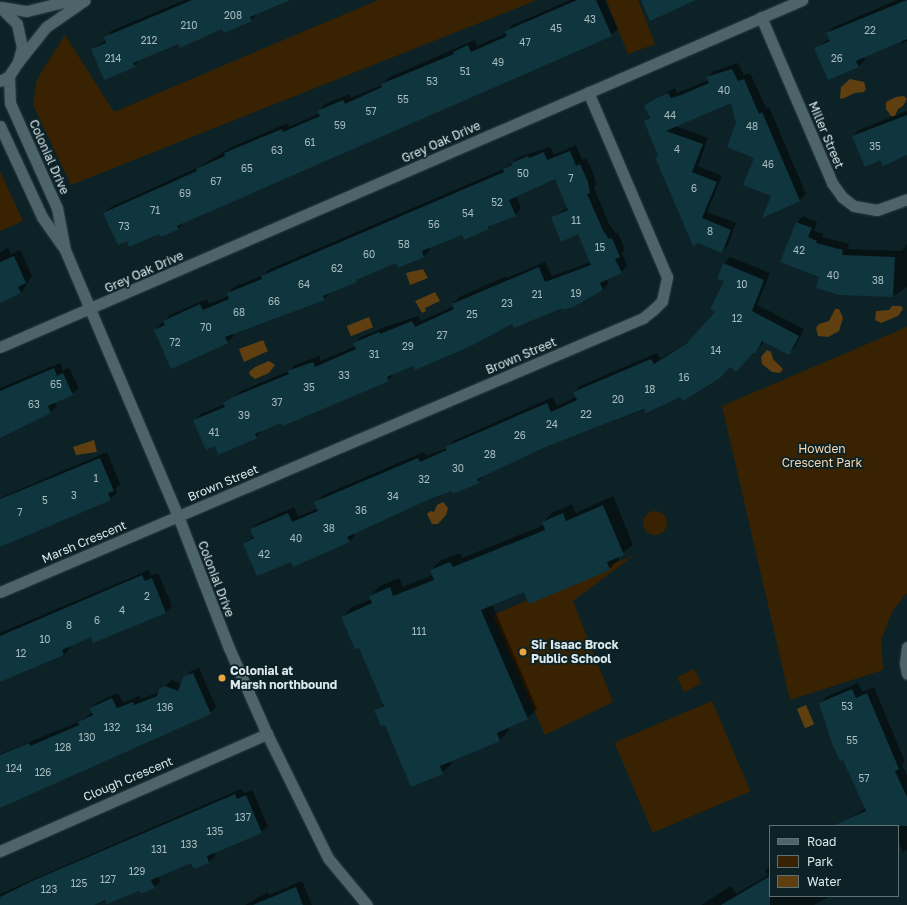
<!DOCTYPE html>
<style>
body{margin:0}
#map{position:relative;width:907px;height:905px;overflow:hidden;background:#0c2227;font-family:"Golos Text",sans-serif}
div>[style]{position:absolute}
.green>*{inset:0;background:#392201;transform-origin:0 0}
.round{border-radius:50%}
.water>*{inset:0;background:#5f3f0f;transform-origin:0 0}
.shadow>*{inset:0;background:#0007}
.building>*{inset:0;background:#0f363e}
.roads{filter:drop-shadow(0 0 1px #303c3f) drop-shadow(0 0 1px #303c3f)}
.minor>*{height:11px;margin:-5.5px;padding:0 5.5px;transform-origin:5.5px;border-radius:5.5px;background:#4d656a}
.dots>*{width:11px;height:11px;translate:-50% -50%;box-sizing:border-box;border:2px solid #0c2227;border-radius:50%}
span{translate:-50% -50%;white-space:nowrap;text-align:center;line-height:1.15;-webkit-text-stroke:3.5px #0c2227;paint-order:stroke}
.number-label{font-size:10px;color:#a8bcc0}
.number-label span{-webkit-text-stroke-width:0}
.street-label{font-size:12px;color:#dbe8eb}
.park-label{font-size:12px;color:#f8d6af}
.poi-label{font-size:12px;color:#dbe8eb;font-weight:700}
.left{translate:0 -50%;text-align:left}
.legend{position:absolute;left:769px;top:825px;width:130px;height:72px;box-sizing:border-box;background:#0c2227;border:1px solid #5f7175;margin:0;padding:5px 7px;list-style:none;font-size:12px;color:#dbe8eb}
.legend li{display:flex;align-items:center;gap:8px;height:20px}
.legend b{width:20px;border:1px solid #5f7175}
</style>
<div id="map">
<div class="green">
<i style="clip-path:polygon(378px 0,537px 0,71px 185px,33px 105px,37px 79px,65px 35px,114px 112px)"></i>
<i style="clip-path:polygon(606px 0,638px 0,655px 44px,628px 54px)"></i>
<i style="clip-path:polygon(0 171px,23px 221px,0 231px)"></i>
<i style="clip-path:polygon(907px 327px,907px 593px,892px 612px,881px 640px,883px 670px,790px 700px,722px 406px)"></i>
<i class="round" style="left:643px;top:511px;width:24px;height:24px"></i>
<i style="clip-path:polygon(634px 555px,573px 601px,613px 702px,545px 735px,493px 615px)"></i>
<i style="left:694px;top:669px;width:16px;height:19px;rotate:63deg"></i>
<i style="left:712px;top:701px;width:98px;height:106px;rotate:67deg"></i>
</div>
<div class="water">
<i style="clip-path:polygon(850px 79px,864px 82px,866px 89px,864px 92px,855px 93px,842px 99px,840px 98px,841px 87px)"></i>
<i style="clip-path:polygon(904px 96px,907px 99px,903px 106px,898px 109px,895px 116px,891px 116px,886px 109px,886px 102px,896px 97px)"></i>
<i style="clip-path:polygon(423px 269px,428px 278px,410px 285px,406px 273px)"></i>
<i style="clip-path:polygon(435px 292px,440px 301px,425px 308px,426px 311px,422px 313px,415px 301px)"></i>
<i style="clip-path:polygon(892px 306px,901px 306px,903px 309px,898px 316px,881px 323px,875px 320px,876px 311px,889px 310px)"></i>
<i style="clip-path:polygon(835px 309px,839px 309px,843px 318px,839px 331px,828px 337px,818px 336px,816px 328px,819px 324px,829px 321px)"></i>
<i style="left:369px;top:317px;width:11px;height:24px;rotate:68deg"></i>
<i style="clip-path:polygon(263px 340px,268px 351px,244px 362px,239px 349px)"></i>
<i style="clip-path:polygon(767px 350px,771px 352px,773px 359px,783px 369px,780px 373px,772px 372px,762px 364px,761px 357px)"></i>
<i style="clip-path:polygon(269px 361px,275px 365px,269px 373px,255px 379px,250px 375px,249px 372px,255px 367px)"></i>
<i style="clip-path:polygon(94px 440px,97px 452px,76px 455px,73px 447px)"></i>
<i style="clip-path:polygon(443px 502px,448px 508px,446px 515px,438px 524px,432px 524px,427px 514px,430px 511px,434px 512px,437px 505px)"></i>
<i style="left:806px;top:705px;width:21px;height:10px;rotate:67deg"></i>
</div>
<div class="shadow">
<i style="clip-path:polygon(185px 0,288px 0,257px 13px,251px 21px,179px 42px,140px 60px,134px 66px,92px 49px,106px 40px,111px 31px)"></i>
<i style="clip-path:polygon(570px 0,605px 0,618px 29px,611px 35px,184px 222px,178px 229px,127px 240px,104px 213px,111px 207px,199px 167px,232px 147px,288px 123px,289px 127px,320px 113px,319px 111px,325px 104px,350px 94px,351px 98px,382px 85px,388px 78px,475px 40px,477px 46px,507px 33px,506px 31px,513px 25px)"></i>
<i style="clip-path:polygon(897px 0,907px 0,907px 41px,902px 43px,901px 41px,864px 56px,865px 60px,859px 66px,828px 79px,815px 48px,830px 39px,828px 33px,834px 27px)"></i>
<i style="clip-path:polygon(738px 63px,744px 75px,750px 73px,766px 108px,769px 107px,806px 194px,800px 200px,764px 216px,772px 196px,737px 123px,732px 102px,675px 126px,708px 138px,698px 166px,722px 176px,707px 212px,736px 223px,728px 245px,722px 251px,645px 121px,650px 116px,646px 106px,652px 100px,675px 88px,677px 93px,709px 80px,707px 77px,714px 71px)"></i>
<i style="clip-path:polygon(907px 111px,907px 154px,881px 159px,853px 136px,859px 130px)"></i>
<i style="clip-path:polygon(576px 145px,582px 160px,586px 158px,594px 175px,596px 185px,594px 188px,609px 224px,616px 234px,618px 233px,625px 250px,622px 253px,627px 266px,621px 272px,607px 279px,609px 283px,603px 290px,572px 307px,562px 306px,512px 323px,492px 332px,485px 339px,415px 368px,414px 365px,394px 374px,388px 380px,262px 430px,256px 437px,215px 445px,194px 420px,201px 414px,225px 404px,241px 391px,289px 371px,295px 365px,319px 356px,321px 361px,356px 346px,355px 343px,361px 337px,385px 327px,418px 316px,421px 321px,454px 306px,453px 304px,459px 297px,507px 276px,507px 278px,545px 262px,552px 276px,591px 262px,579px 233px,552px 217px,568px 207px,555px 177px,516px 196px,521px 208px,515px 215px,494px 223px,489px 228px,465px 238px,463px 233px,429px 247px,430px 250px,424px 256px,399px 267px,397px 262px,360px 277px,330px 292px,325px 299px,233px 333px,234px 336px,227px 342px,155px 330px,170px 315px,207px 299px,209px 304px,229px 296px,228px 293px,234px 287px,264px 275px,268px 270px,504px 169px,519px 157px,550px 147px,554px 155px)"></i>
<i style="clip-path:polygon(803px 216px,817px 222px,814px 231px,823px 234px,822px 237px,849px 244px,848px 249px,902px 251px,907px 244px,907px 287px,893px 296px,820px 277px,797px 223px)"></i>
<i style="clip-path:polygon(8px 248px,11px 254px,20px 250px,32px 276px,21px 293px,0 301px,0 252px)"></i>
<i style="clip-path:polygon(730px 257px,770px 273px,757px 305px,804px 329px,795px 347px,789px 353px,764px 341px,755px 353px,681px 396px,547px 446px,484px 474px,478px 482px,454px 493px,452px 490px,431px 497px,354px 533px,355px 535px,349px 542px,291px 560px,244px 544px,254px 536px,251px 529px,258px 523px,294px 507px,298px 517px,318px 508px,316px 503px,322px 496px,370px 475px,424px 452px,426px 456px,447px 448px,453px 441px,553px 397px,557px 406px,576px 397px,574px 392px,580px 386px,657px 353px,660px 359px,693px 339px,716px 311px,725px 281px,724px 264px)"></i>
<i style="clip-path:polygon(60px 363px,63px 370px,69px 368px,79px 388px,72px 394px,55px 402px,57px 406px,51px 412px,0 437px,0 388px)"></i>
<i style="clip-path:polygon(107px 452px,120px 484px,115px 489px,117px 493px,110px 499px,0 547px,0 498px)"></i>
<i style="clip-path:polygon(613px 496px,633px 545px,618px 556px,619px 559px,610px 569px,530px 603px,525px 590px,492px 604px,537px 709px,527px 718px,508px 727px,509px 730px,500px 740px,451px 760px,452px 763px,442px 773px,386px 724px,376px 711px,384px 703px,360px 647px,343px 617px,352px 607px,372px 599px,370px 596px,380px 586px,399px 578px,403px 587px,433px 575px,431px 570px,440px 561px,460px 553px,462px 558px,544px 525px,543px 522px,552px 513px,572px 504px,576px 513px)"></i>
<i style="clip-path:polygon(149px 570px,151px 576px,158px 573px,172px 606px,166px 612px,94px 642px,91px 636px,69px 646px,70px 648px,64px 655px,0 681px,0 633px)"></i>
<i style="clip-path:polygon(199px 668px,216px 707px,210px 713px,0 807px,0 754px,79px 722px,93px 712px,91px 708px,98px 702px,118px 693px,123px 703px,139px 696px,141px 699px,159px 692px,172px 680px,182px 684px,191px 671px)"></i>
<i style="clip-path:polygon(858px 683px,862px 692px,874px 687px,905px 762px,902px 765px,907px 776px,907px 850px,903px 852px,898px 841px,898px 826px,839px 826px,865px 808px,820px 704px,826px 697px)"></i>
<i style="clip-path:polygon(241px 789px,244px 793px,252px 790px,268px 826px,261px 832px,214px 852px,215px 856px,209px 862px,195px 868px,192px 862px,158px 876px,161px 881px,154px 887px,92px 905px,0 905px,0 894px)"></i>
<i style="clip-path:polygon(770px 866px,770px 896px,830px 896px,814px 905px,701px 905px,731px 886px,736px 894px,768px 875px,765px 871px)"></i>
<i style="clip-path:polygon(302px 881px,312px 905px,245px 905px,268px 892px,269px 895px)"></i>
</div>
<div class="building">
<i style="clip-path:polygon(192px 0,290px 0,250px 17px,252px 21px,224px 33px,222px 29px,180px 48px,178px 44px,133px 63px,135px 67px,104px 80px,91px 49px,106px 43px,104px 37px)"></i>
<i style="clip-path:polygon(577px 0,596px 0,612px 36px,177px 226px,179px 229px,161px 237px,159px 234px,129px 247px,127px 241px,118px 245px,103px 213px,197px 171px,196px 169px,225px 156px,224px 153px,282px 129px,283px 132px,320px 116px,317px 111px,343px 100px,345px 104px,382px 87px,381px 84px,454px 54px,453px 52px,468px 45px,471px 52px,507px 36px,505px 31px)"></i>
<i style="clip-path:polygon(641px 0,696px 0,650px 21px)"></i>
<i style="clip-path:polygon(907px 0,907px 39px,856px 61px,859px 67px,828px 80px,814px 48px,830px 41px,826px 33px)"></i>
<i style="clip-path:polygon(732px 69px,738px 81px,744px 79px,759px 114px,762px 112px,800px 201px,762px 218px,771px 196px,743px 185px,754px 158px,727px 147px,736px 123px,731px 103px,666px 131px,703px 144px,692px 172px,717px 182px,702px 218px,731px 230px,722px 253px,698px 243px,693px 246px,655px 157px,658px 156px,644px 121px,650px 118px,644px 106px,654px 99px,668px 93px,671px 98px,681px 95px,709px 83px,706px 77px)"></i>
<i style="clip-path:polygon(907px 115px,907px 155px,883px 166px,880px 160px,865px 167px,852px 136px)"></i>
<i style="clip-path:polygon(570px 151px,576px 166px,580px 164px,588px 182px,590px 193px,587px 194px,603px 230px,609px 239px,612px 238px,620px 257px,615px 259px,622px 273px,600px 283px,603px 290px,573px 307px,563px 310px,562px 308px,514px 328px,512px 324px,471px 346px,415px 370px,413px 366px,387px 377px,389px 381px,283px 426px,281px 423px,255px 434px,257px 438px,218px 455px,215px 446px,206px 450px,193px 420px,225px 407px,223px 403px,233px 397px,289px 374px,287px 371px,313px 362px,315px 367px,356px 349px,353px 343px,379px 332px,380px 334px,412px 321px,415px 327px,454px 309px,452px 304px,539px 267px,545px 282px,591px 265px,578px 234px,561px 242px,551px 217px,568px 210px,555px 179px,509px 200px,516px 216px,488px 227px,489px 229px,464px 240px,462px 235px,422px 251px,424px 257px,398px 268px,396px 263px,356px 280px,357px 282px,323px 296px,325px 300px,225px 337px,228px 343px,171px 369px,154px 330px,165px 325px,163px 321px,200px 304px,203px 310px,229px 299px,227px 293px,262px 279px,261px 276px,504px 172px,503px 169px,512px 165px,511px 163px,528px 156px,529px 158px,544px 152px,547px 160px)"></i>
<i style="clip-path:polygon(796px 222px,812px 228px,808px 237px,817px 241px,816px 243px,843px 250px,842px 255px,895px 257px,893px 297px,840px 295px,816px 288px,819px 277px,780px 262px)"></i>
<i style="clip-path:polygon(14px 256px,26px 283px,18px 287px,21px 293px,0 303px,0 262px)"></i>
<i style="clip-path:polygon(723px 263px,764px 280px,752px 311px,799px 336px,789px 355px,762px 341px,755px 354px,753px 353px,736px 372px,730px 367px,720px 378px,683px 401px,680px 397px,646px 413px,644px 409px,548px 446px,477px 479px,479px 483px,453px 494px,452px 491px,432px 498px,347px 537px,350px 542px,293px 567px,291px 562px,257px 576px,243px 544px,254px 538px,250px 529px,288px 513px,292px 522px,318px 511px,314px 502px,418px 458px,420px 462px,447px 450px,445px 447px,547px 403px,551px 412px,577px 400px,573px 392px,651px 359px,654px 364px,687px 343px,715px 312px,710px 309px,724px 281px,717px 279px)"></i>
<i style="clip-path:polygon(54px 368px,57px 376px,63px 373px,73px 395px,48px 406px,51px 413px,0 438px,0 391px)"></i>
<i style="clip-path:polygon(100px 458px,114px 491px,108px 493px,111px 500px,0 547px,0 499px)"></i>
<i style="clip-path:polygon(603px 505px,624px 555px,607px 562px,610px 570px,529px 604px,524px 592px,481px 610px,528px 719px,497px 733px,500px 741px,440px 766px,443px 774px,411px 787px,385px 725px,381px 726px,374px 710px,384px 706px,359px 648px,355px 649px,341px 617px,372px 603px,369px 596px,390px 587px,393px 596px,434px 580px,430px 570px,450px 562px,453px 567px,545px 530px,542px 522px,563px 513px,566px 521px)"></i>
<i style="clip-path:polygon(142px 575px,145px 581px,152px 578px,166px 613px,93px 643px,91px 637px,62px 650px,64px 655px,0 682px,0 636px)"></i>
<i style="clip-path:polygon(193px 673px,211px 714px,0 808px,0 755px,29px 743px,30px 746px,79px 725px,78px 722px,93px 715px,90px 708px,112px 698px,117px 708px,133px 702px,134px 705px,157px 696px,159px 689px,165px 686px,178px 691px,183px 677px)"></i>
<i style="clip-path:polygon(852px 689px,856px 698px,867px 693px,899px 769px,895px 771px,907px 797px,907px 826px,833px 826px,866px 811px,843px 760px,840px 761px,833px 746px,819px 703px)"></i>
<i style="clip-path:polygon(235px 794px,237px 799px,246px 795px,262px 833px,207px 856px,209px 863px,194px 869px,191px 863px,151px 880px,155px 888px,141px 894px,139px 891px,107px 904px,105px 900px,94px 905px,0 905px,0 897px,32px 881px)"></i>
<i style="clip-path:polygon(770px 876px,770px 905px,721px 905px)"></i>
<i style="clip-path:polygon(296px 887px,303px 905px,253px 905px)"></i>
</div>
<div class="roads">
<div class="minor">
<i style="left:0;top:7px;width:24px;rotate:45deg"></i>
<i style="left:17px;top:24px;width:24px;rotate:78deg"></i>
<i style="left:22px;top:47px;width:16px;rotate:105deg"></i>
<i style="left:18px;top:62px;width:17px;rotate:123deg"></i>
<i style="left:9px;top:76px;width:10px;rotate:151deg"></i>
<i style="left:1px;top:7px;width:26px;rotate:9deg"></i>
<i style="left:27px;top:11px;width:45px;rotate:-14deg"></i>
<i style="left:761px;top:17px;width:181px;rotate:66.8deg"></i>
<i style="left:832px;top:183px;width:17px;rotate:54deg"></i>
<i style="left:842px;top:197px;width:15px;rotate:37deg"></i>
<i style="left:854px;top:206px;width:23px;rotate:10deg"></i>
<i style="left:877px;top:210px;width:32px;rotate:-20deg"></i>
<i style="left:18px;top:62px;width:45px;rotate:-51.3deg"></i>
<i style="left:46px;top:27px;width:47px;rotate:-34.7deg"></i>
<i style="left:9px;top:76px;width:27px;rotate:88deg"></i>
<i style="left:10px;top:103px;width:115px;rotate:65.9deg"></i>
<i style="left:57px;top:208px;width:43px;rotate:79.2deg"></i>
<i style="left:65px;top:250px;width:289px;rotate:67deg"></i>
<i style="left:178px;top:516px;width:142px;rotate:68.9deg"></i>
<i style="left:229px;top:648px;width:94px;rotate:66.2deg"></i>
<i style="left:267px;top:734px;width:138px;rotate:63.8deg"></i>
<i style="left:328px;top:858px;width:61px;rotate:50.3deg"></i>
<i style="left:0;top:126px;width:100px;rotate:65.2deg"></i>
<i style="left:42px;top:217px;width:35px;rotate:55deg"></i>
<i style="left:0;top:347px;width:874px;rotate:-23.4deg"></i>
<i style="left:0;top:592px;width:699px;rotate:-23.08deg"></i>
<i style="left:643px;top:318px;width:13px;rotate:-39deg"></i>
<i style="left:653px;top:310px;width:13px;rotate:-45deg"></i>
<i style="left:662px;top:301px;width:25px;rotate:-78deg"></i>
<i style="left:667px;top:277px;width:201px;rotate:-113.1deg"></i>
<i style="left:907px;top:647px;width:16px;rotate:97deg"></i>
<i style="left:905px;top:663px;width:11px;rotate:80deg"></i>
<i style="left:0;top:851px;width:292px;rotate:-23.7deg"></i>
</div>
</div>
<div class="dots">
<i style="left:523px;top:652px;background:#f0a63e"></i>
<i style="left:222px;top:678px;background:#f0a63e"></i>
</div>
<div class="number-label">
<span style="left:233px;top:16px">208</span>
<span style="left:590px;top:20px">43</span>
<span style="left:189px;top:26px">210</span>
<span style="left:556px;top:29px">45</span>
<span style="left:870px;top:31px">22</span>
<span style="left:149px;top:41px">212</span>
<span style="left:525px;top:43px">47</span>
<span style="left:113px;top:59px">214</span>
<span style="left:837px;top:59px">26</span>
<span style="left:498px;top:63px">49</span>
<span style="left:465px;top:72px">51</span>
<span style="left:432px;top:82px">53</span>
<span style="left:724px;top:91px">40</span>
<span style="left:403px;top:100px">55</span>
<span style="left:371px;top:112px">57</span>
<span style="left:670px;top:116px">44</span>
<span style="left:340px;top:126px">59</span>
<span style="left:752px;top:127px">48</span>
<span style="left:310px;top:143px">61</span>
<span style="left:875px;top:147px">35</span>
<span style="left:677px;top:150px">4</span>
<span style="left:277px;top:151px">63</span>
<span style="left:768px;top:165px">46</span>
<span style="left:247px;top:169px">65</span>
<span style="left:523px;top:174px">50</span>
<span style="left:571px;top:179px">7</span>
<span style="left:216px;top:182px">67</span>
<span style="left:694px;top:189px">6</span>
<span style="left:185px;top:194px">69</span>
<span style="left:497px;top:203px">52</span>
<span style="left:155px;top:211px">71</span>
<span style="left:468px;top:214px">54</span>
<span style="left:576px;top:221px">11</span>
<span style="left:434px;top:225px">56</span>
<span style="left:124px;top:227px">73</span>
<span style="left:710px;top:232px">8</span>
<span style="left:404px;top:245px">58</span>
<span style="left:600px;top:248px">15</span>
<span style="left:799px;top:251px">42</span>
<span style="left:369px;top:255px">60</span>
<span style="left:337px;top:269px">62</span>
<span style="left:833px;top:276px">40</span>
<span style="left:878px;top:281px">38</span>
<span style="left:304px;top:285px">64</span>
<span style="left:742px;top:285px">10</span>
<span style="left:576px;top:294px">19</span>
<span style="left:537px;top:295px">21</span>
<span style="left:274px;top:302px">66</span>
<span style="left:507px;top:304px">23</span>
<span style="left:239px;top:313px">68</span>
<span style="left:472px;top:315px">25</span>
<span style="left:737px;top:319px">12</span>
<span style="left:206px;top:328px">70</span>
<span style="left:442px;top:336px">27</span>
<span style="left:175px;top:343px">72</span>
<span style="left:408px;top:347px">29</span>
<span style="left:716px;top:351px">14</span>
<span style="left:374px;top:355px">31</span>
<span style="left:344px;top:376px">33</span>
<span style="left:684px;top:378px">16</span>
<span style="left:56px;top:385px">65</span>
<span style="left:309px;top:388px">35</span>
<span style="left:650px;top:390px">18</span>
<span style="left:618px;top:400px">20</span>
<span style="left:277px;top:403px">37</span>
<span style="left:34px;top:405px">63</span>
<span style="left:586px;top:415px">22</span>
<span style="left:244px;top:416px">39</span>
<span style="left:552px;top:425px">24</span>
<span style="left:214px;top:433px">41</span>
<span style="left:520px;top:436px">26</span>
<span style="left:490px;top:455px">28</span>
<span style="left:458px;top:469px">30</span>
<span style="left:96px;top:479px">1</span>
<span style="left:424px;top:480px">32</span>
<span style="left:74px;top:496px">3</span>
<span style="left:393px;top:497px">34</span>
<span style="left:45px;top:501px">5</span>
<span style="left:361px;top:511px">36</span>
<span style="left:20px;top:513px">7</span>
<span style="left:329px;top:529px">38</span>
<span style="left:296px;top:539px">40</span>
<span style="left:264px;top:555px">42</span>
<span style="left:147px;top:597px">2</span>
<span style="left:122px;top:611px">4</span>
<span style="left:97px;top:621px">6</span>
<span style="left:69px;top:626px">8</span>
<span style="left:419px;top:632px">111</span>
<span style="left:45px;top:640px">10</span>
<span style="left:21px;top:654px">12</span>
<span style="left:847px;top:707px">53</span>
<span style="left:165px;top:708px">136</span>
<span style="left:112px;top:728px">132</span>
<span style="left:144px;top:729px">134</span>
<span style="left:87px;top:738px">130</span>
<span style="left:852px;top:741px">55</span>
<span style="left:63px;top:748px">128</span>
<span style="left:14px;top:769px">124</span>
<span style="left:43px;top:773px">126</span>
<span style="left:864px;top:779px">57</span>
<span style="left:243px;top:818px">137</span>
<span style="left:215px;top:832px">135</span>
<span style="left:189px;top:845px">133</span>
<span style="left:159px;top:850px">131</span>
<span style="left:137px;top:872px">129</span>
<span style="left:108px;top:880px">127</span>
<span style="left:79px;top:884px">125</span>
<span style="left:49px;top:890px">123</span>
</div>
<div class="street-label">
<span style="left:826px;top:135px;rotate:67deg">Miller Street</span>
<span style="left:441px;top:142px;rotate:-24deg">Grey Oak Drive</span>
<span style="left:49px;top:157px;rotate:66deg">Colonial Drive</span>
<span style="left:144px;top:272px;rotate:-24deg">Grey Oak Drive</span>
<span style="left:521px;top:356px;rotate:-23deg">Brown Street</span>
<span style="left:223px;top:483px;rotate:-23deg">Brown Street</span>
<span style="left:84px;top:542px;rotate:-23deg">Marsh Crescent</span>
<span style="left:216px;top:579px;rotate:69deg">Colonial Drive</span>
<span style="left:128px;top:779px;rotate:-23deg">Clough Crescent</span>
</div>
<div class="park-label">
<span style="left:822px;top:456px">Howden<br>Crescent Park</span>
</div>
<div class="poi-label">
<span class="left" style="left:531px;top:652px">Sir Isaac Brock<br>Public School</span>
<span class="left" style="left:230px;top:678px">Colonial at<br>Marsh northbound</span>
</div>
<ul class="legend">
<li><b style="height:5px;background:#4d656a"></b>Road</li>
<li><b style="height:11px;background:#392201"></b>Park</li>
<li><b style="height:11px;background:#5f3f0f"></b>Water</li>
</ul>
</div>
